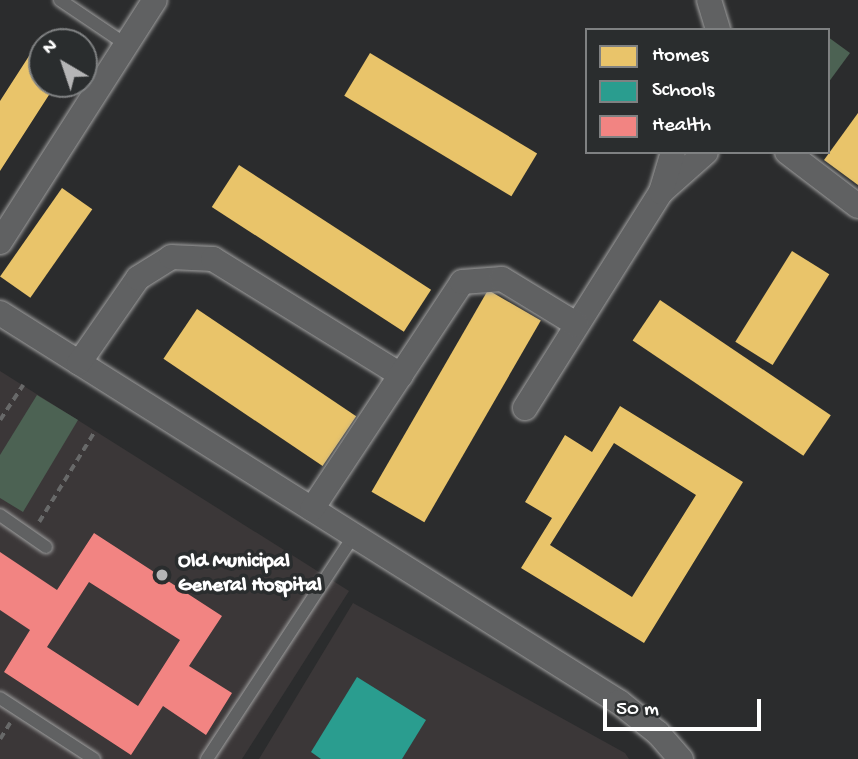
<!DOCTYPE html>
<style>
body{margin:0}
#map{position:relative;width:858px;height:759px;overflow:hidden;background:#2b2c2d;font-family:"Gochi Hand",sans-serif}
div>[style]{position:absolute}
.built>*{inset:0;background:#3b3738}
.green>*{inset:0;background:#4c6253}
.homes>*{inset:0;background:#e9c46a;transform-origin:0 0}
.schools>*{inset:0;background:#2a9d8f}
.health>*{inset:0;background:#f28482}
.path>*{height:3.5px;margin-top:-1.75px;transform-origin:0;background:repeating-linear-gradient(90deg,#686969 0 7px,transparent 0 12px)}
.roads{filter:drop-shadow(0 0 2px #a0a0a0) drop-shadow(0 0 2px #a0a0a0)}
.service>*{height:12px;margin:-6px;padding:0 6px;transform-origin:6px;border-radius:6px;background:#606162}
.minor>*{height:24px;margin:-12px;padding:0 12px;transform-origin:12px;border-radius:12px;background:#606162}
.dots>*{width:19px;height:19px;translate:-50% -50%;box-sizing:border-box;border:4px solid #2a2d2e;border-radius:50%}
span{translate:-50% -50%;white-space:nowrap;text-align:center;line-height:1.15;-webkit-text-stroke:7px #2a2d2e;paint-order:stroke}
.poi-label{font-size:21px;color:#fff;font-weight:700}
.left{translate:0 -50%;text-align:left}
.legend{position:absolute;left:585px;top:28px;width:245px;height:126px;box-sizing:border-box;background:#2a2d2e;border:2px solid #7f8182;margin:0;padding:9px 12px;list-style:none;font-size:21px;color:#fff}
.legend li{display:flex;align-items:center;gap:14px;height:35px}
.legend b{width:35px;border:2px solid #7f8182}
.north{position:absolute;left:28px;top:28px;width:70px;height:70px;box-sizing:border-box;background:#2a2d2e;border:2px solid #7f8182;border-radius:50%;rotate:321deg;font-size:19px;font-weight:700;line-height:28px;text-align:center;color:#fff}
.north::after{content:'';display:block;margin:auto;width:24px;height:32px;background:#b5b5b6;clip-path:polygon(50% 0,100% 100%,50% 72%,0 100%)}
.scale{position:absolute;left:603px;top:699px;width:158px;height:32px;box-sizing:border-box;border:4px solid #fff;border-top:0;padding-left:9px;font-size:21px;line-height:24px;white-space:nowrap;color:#fff;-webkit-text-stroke:5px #2a2d2e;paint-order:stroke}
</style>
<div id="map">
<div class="built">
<i style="clip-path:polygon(0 371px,349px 591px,242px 759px,0 759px)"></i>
<i style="clip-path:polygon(353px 603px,625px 753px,629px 759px,259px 759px)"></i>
</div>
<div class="green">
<i style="clip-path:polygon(828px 37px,850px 53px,828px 83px)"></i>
<i style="clip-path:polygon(37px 395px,78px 420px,23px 512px,0 498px,0 455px)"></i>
</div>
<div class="homes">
<i style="clip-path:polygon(38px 42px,42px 44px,42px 84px,56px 84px,0 171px,0 101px)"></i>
<i style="left:370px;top:53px;width:195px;height:50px;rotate:31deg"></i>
<i style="clip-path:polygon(858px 113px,858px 185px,824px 160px)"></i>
<i style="left:239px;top:165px;width:229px;height:50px;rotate:33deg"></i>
<i style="left:62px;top:188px;width:37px;height:108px;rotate:35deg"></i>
<i style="left:792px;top:251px;width:44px;height:107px;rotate:32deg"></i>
<i style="left:488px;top:290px;width:61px;height:233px;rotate:30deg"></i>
<i style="left:660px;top:300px;width:206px;height:49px;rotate:34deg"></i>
<i style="left:197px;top:309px;width:192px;height:60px;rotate:34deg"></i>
<i style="clip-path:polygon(evenodd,620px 406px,743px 482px,644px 643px,521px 568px,552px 518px,525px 502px,565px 435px,592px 452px,620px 406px,614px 443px,696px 495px,632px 597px,550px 545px,614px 443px)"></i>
</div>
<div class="schools">
<i style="clip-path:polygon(357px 677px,426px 720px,402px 759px,321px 759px,311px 752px)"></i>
</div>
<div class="health">
<i style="clip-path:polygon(evenodd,94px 533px,222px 616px,189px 666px,232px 693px,206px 735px,163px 706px,131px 755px,4px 672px,30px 630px,0 610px,0 552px,57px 590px,94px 533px,89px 582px,180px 640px,138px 706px,47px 647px,89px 582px)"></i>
</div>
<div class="path">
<i style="left:0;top:420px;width:42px;rotate:-56.7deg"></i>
<i style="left:39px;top:522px;width:107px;rotate:-58.4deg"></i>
<i style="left:0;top:739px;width:19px;rotate:-58deg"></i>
</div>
<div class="roads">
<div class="service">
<i style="left:60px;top:0;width:81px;rotate:33.9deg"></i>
<i style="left:0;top:515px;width:56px;rotate:34.8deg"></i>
<i style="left:0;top:698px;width:112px;rotate:33deg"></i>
<i style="left:207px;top:759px;width:266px;rotate:-56.7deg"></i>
</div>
<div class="minor">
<i style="left:709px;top:0;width:31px;rotate:73deg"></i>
<i style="left:787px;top:152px;width:89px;rotate:37.3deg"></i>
<i style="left:661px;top:192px;width:60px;rotate:-41.6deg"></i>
<i style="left:0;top:242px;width:287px;rotate:-57.4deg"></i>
<i style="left:0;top:313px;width:731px;rotate:32.15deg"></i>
<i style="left:619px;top:702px;width:50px;rotate:38.5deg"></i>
<i style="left:658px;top:733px;width:35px;rotate:49deg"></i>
<i style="left:79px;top:363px;width:103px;rotate:-55.2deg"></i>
<i style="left:138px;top:278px;width:39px;rotate:-32deg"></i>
<i style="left:171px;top:257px;width:42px;rotate:2.7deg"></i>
<i style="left:213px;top:259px;width:221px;rotate:31.7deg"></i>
<i style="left:525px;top:408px;width:255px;rotate:-57.8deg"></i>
<i style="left:661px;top:192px;width:42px;rotate:-73.3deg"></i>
<i style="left:312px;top:509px;width:272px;rotate:-56.5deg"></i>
<i style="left:462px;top:282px;width:40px;rotate:-4.3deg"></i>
<i style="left:502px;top:279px;width:87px;rotate:31.3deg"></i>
</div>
</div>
<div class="dots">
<i style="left:162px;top:575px;background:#b5b5b6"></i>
</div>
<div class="poi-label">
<span class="left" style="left:178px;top:575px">Old Municipal<br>General Hospital</span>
</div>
<ul class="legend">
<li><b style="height:19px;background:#e9c46a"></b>Homes</li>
<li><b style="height:19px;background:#2a9d8f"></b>Schools</li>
<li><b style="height:19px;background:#f28482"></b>Health</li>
</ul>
<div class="north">N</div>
<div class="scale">50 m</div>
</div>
